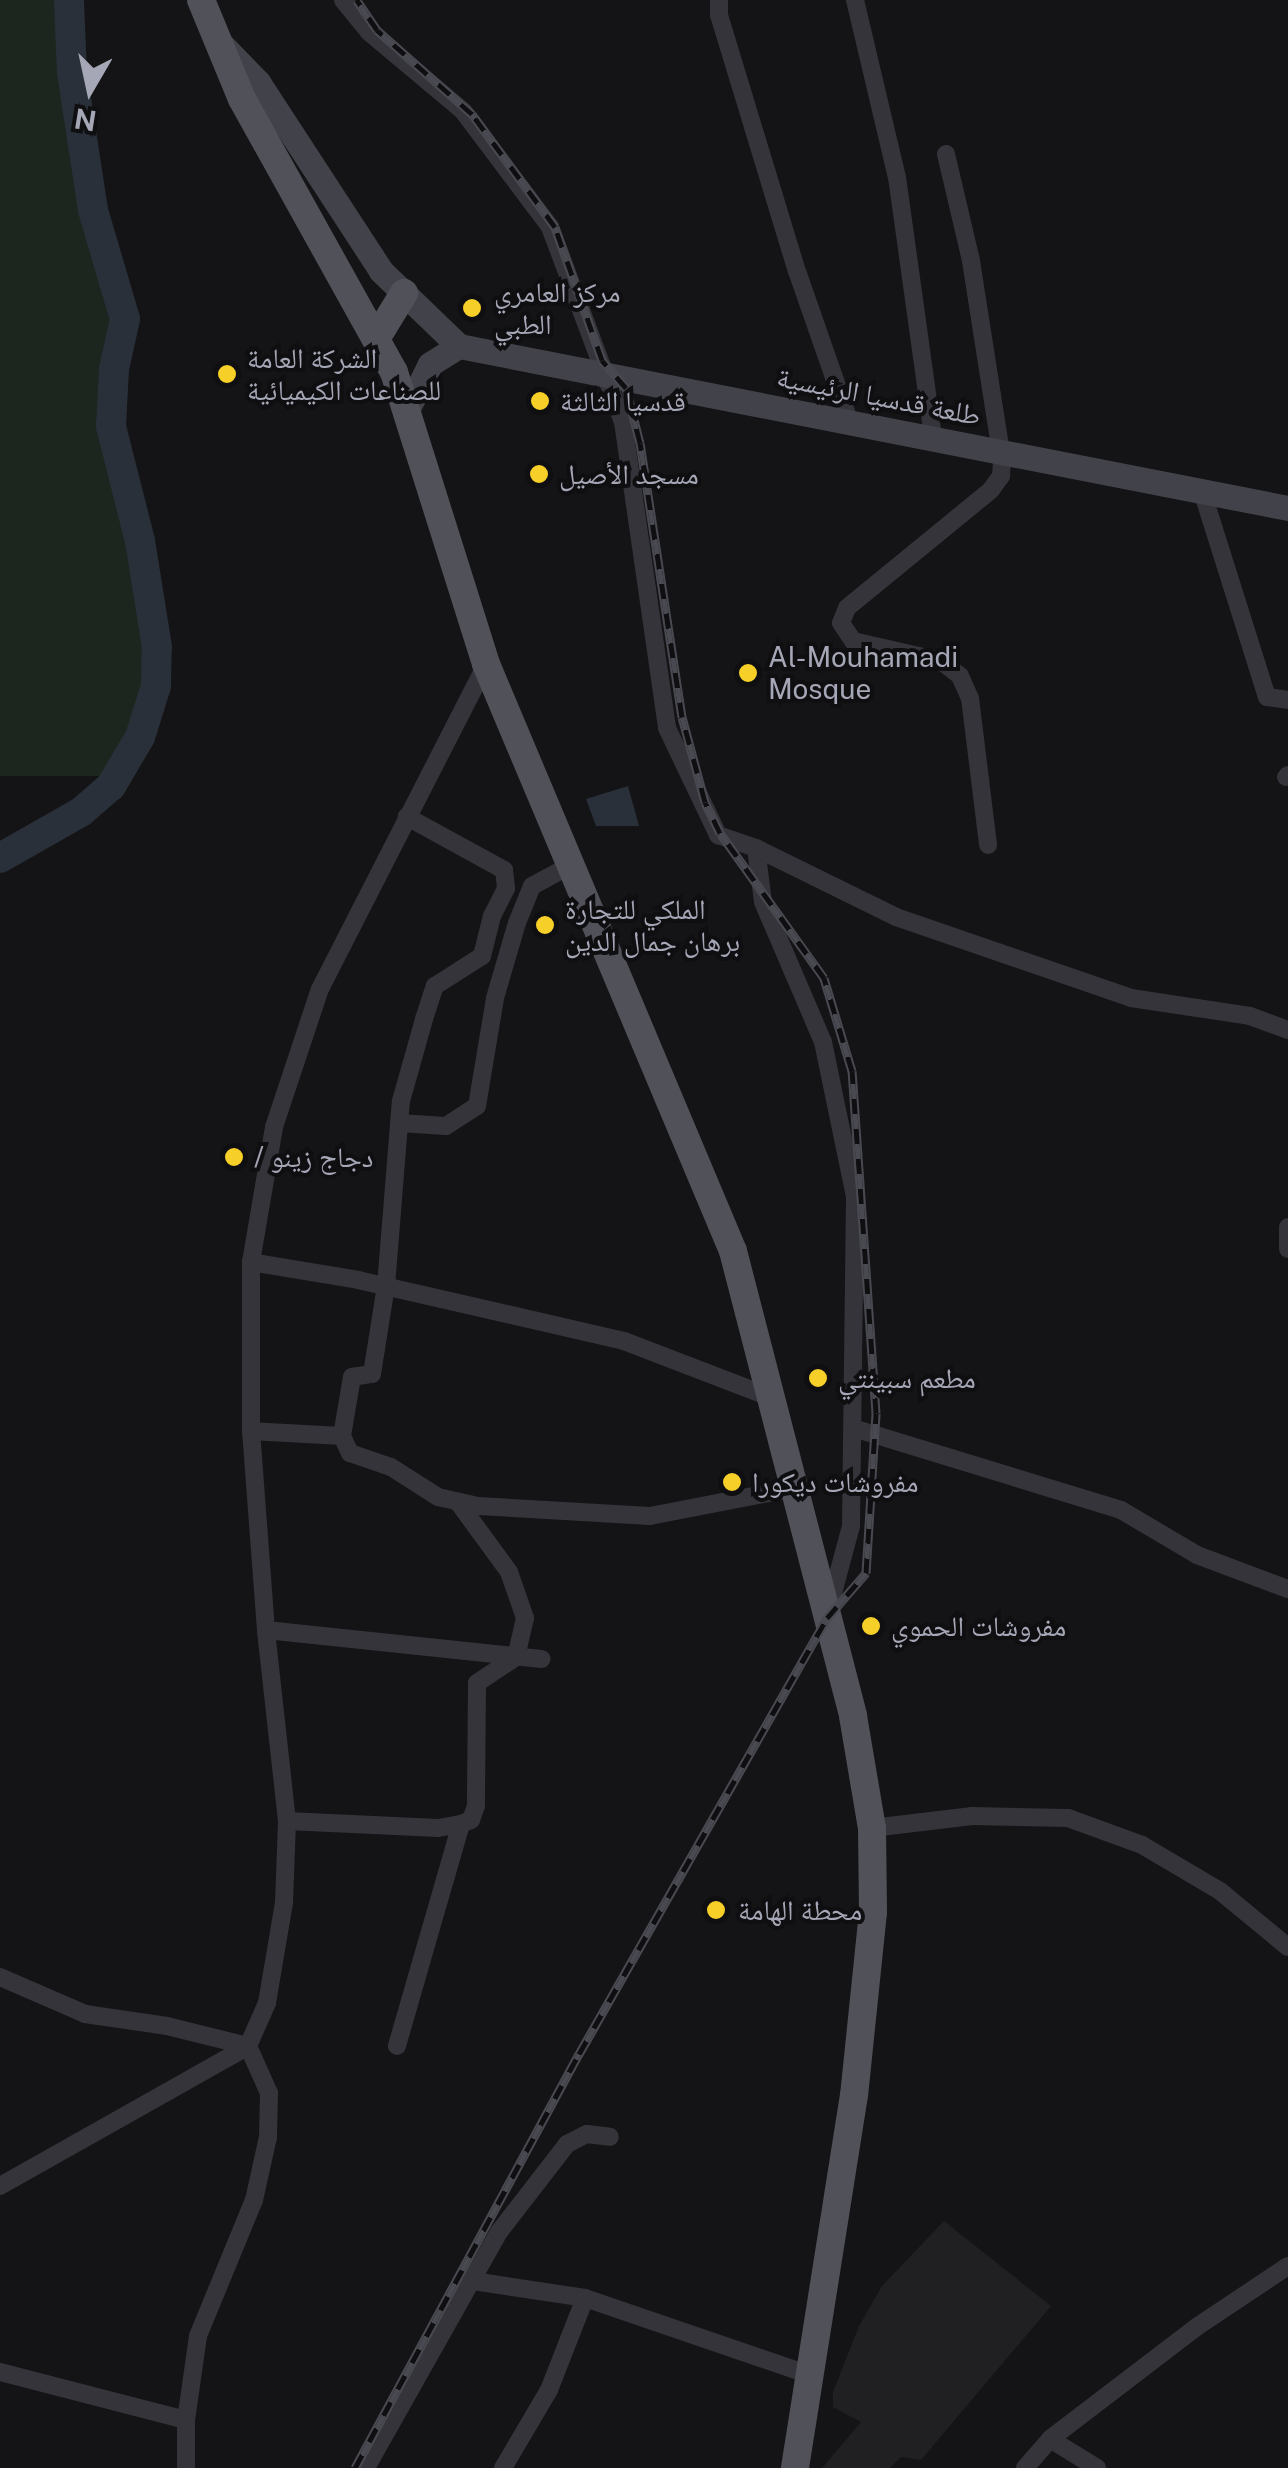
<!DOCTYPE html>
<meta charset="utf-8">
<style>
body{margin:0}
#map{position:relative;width:1288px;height:2468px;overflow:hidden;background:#141315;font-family:"Public Sans","Noto Naskh Arabic",sans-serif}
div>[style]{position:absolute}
.built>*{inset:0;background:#201f22}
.green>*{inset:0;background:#1d251f}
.water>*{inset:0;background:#293039}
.river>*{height:30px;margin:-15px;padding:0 15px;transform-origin:15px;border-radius:15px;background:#293039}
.minor>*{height:18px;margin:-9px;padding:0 9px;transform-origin:9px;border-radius:9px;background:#34343a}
.secondary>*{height:25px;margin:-12.5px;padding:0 12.5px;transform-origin:12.5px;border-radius:12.5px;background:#42434a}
.primary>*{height:28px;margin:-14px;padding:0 14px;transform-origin:14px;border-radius:14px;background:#505159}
.rail>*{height:9px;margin-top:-4.5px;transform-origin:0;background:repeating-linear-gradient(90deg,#0f0e10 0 15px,#494a51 0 30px);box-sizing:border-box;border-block:2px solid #494a51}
.dots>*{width:28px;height:28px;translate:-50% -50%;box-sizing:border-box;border:5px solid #0f0e10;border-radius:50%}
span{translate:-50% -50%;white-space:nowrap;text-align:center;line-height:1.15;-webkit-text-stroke:8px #0f0e10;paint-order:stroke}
.poi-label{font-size:28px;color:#a5a7b6}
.left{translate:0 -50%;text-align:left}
.street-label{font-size:28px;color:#a5a7b6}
.north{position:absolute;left:40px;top:40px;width:100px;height:100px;-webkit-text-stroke:8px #0f0e10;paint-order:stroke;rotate:189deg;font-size:28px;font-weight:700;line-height:40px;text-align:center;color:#a5a7b6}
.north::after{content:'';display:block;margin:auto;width:35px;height:45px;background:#a5a7b6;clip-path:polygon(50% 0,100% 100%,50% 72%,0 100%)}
</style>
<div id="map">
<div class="built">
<i style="clip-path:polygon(944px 2221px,1051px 2306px,921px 2460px,901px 2457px,890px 2468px,822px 2468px,861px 2422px,833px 2407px,833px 2392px,859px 2326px,882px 2286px)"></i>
</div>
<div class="green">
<i style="clip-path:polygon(0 0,70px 0,75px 88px,93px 210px,125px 319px,114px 369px,111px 426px,142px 553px,157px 647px,148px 715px,117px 776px,0 776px)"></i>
</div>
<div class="water">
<i style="clip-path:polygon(628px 786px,639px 826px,596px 826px,586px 799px)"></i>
</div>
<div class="river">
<i style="left:0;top:858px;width:93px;rotate:-29.6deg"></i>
<i style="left:81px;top:812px;width:40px;rotate:-41deg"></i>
<i style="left:111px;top:786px;width:57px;rotate:-59.4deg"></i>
<i style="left:140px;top:737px;width:53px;rotate:-72.6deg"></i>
<i style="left:156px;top:686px;width:39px;rotate:-89deg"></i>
<i style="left:157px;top:647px;width:107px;rotate:-99.1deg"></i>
<i style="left:140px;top:541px;width:119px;rotate:-104.2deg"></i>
<i style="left:111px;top:426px;width:57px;rotate:-87deg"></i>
<i style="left:114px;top:369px;width:51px;rotate:-77.6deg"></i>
<i style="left:125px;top:319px;width:114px;rotate:-106.4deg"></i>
<i style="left:93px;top:210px;width:139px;rotate:-98.7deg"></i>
<i style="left:72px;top:73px;width:73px;rotate:-92.4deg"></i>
</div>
<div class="minor">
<i style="left:343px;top:0;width:41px;rotate:50.9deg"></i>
<i style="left:369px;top:32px;width:123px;rotate:40deg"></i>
<i style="left:463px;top:111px;width:145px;rotate:53.1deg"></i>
<i style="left:550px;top:227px;width:208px;rotate:69.5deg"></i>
<i style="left:623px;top:422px;width:309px;rotate:81.8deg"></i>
<i style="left:667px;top:728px;width:119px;rotate:64.5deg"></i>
<i style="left:718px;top:835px;width:40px;rotate:18.9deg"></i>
<i style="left:756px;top:848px;width:54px;rotate:82.6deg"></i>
<i style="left:763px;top:902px;width:152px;rotate:66.8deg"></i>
<i style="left:823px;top:1042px;width:158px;rotate:78.3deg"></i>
<i style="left:855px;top:1197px;width:329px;rotate:90.7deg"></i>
<i style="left:851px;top:1526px;width:85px;rotate:105deg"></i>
<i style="left:719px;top:0;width:15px;rotate:90deg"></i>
<i style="left:719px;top:15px;width:268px;rotate:73.1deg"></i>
<i style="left:797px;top:271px;width:158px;rotate:70.8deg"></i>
<i style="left:855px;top:0;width:182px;rotate:76.7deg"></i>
<i style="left:897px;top:177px;width:263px;rotate:82.1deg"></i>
<i style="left:946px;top:154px;width:110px;rotate:76.8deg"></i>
<i style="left:971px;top:261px;width:200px;rotate:81.1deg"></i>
<i style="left:1002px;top:459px;width:17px;rotate:93deg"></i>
<i style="left:1001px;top:476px;width:17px;rotate:126deg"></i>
<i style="left:991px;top:490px;width:186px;rotate:140.7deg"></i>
<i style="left:847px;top:608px;width:16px;rotate:112deg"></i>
<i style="left:841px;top:623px;width:22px;rotate:56deg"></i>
<i style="left:853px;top:641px;width:90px;rotate:12.8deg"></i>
<i style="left:941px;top:661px;width:24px;rotate:38deg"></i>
<i style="left:960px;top:676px;width:24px;rotate:66deg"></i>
<i style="left:970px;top:698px;width:148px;rotate:83deg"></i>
<i style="left:1202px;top:491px;width:216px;rotate:72.5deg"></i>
<i style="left:1267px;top:697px;width:21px;rotate:8deg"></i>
<i style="left:1286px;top:777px;width:3px;rotate:-45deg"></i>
<i style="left:756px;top:848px;width:156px;rotate:26.2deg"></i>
<i style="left:896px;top:917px;width:249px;rotate:19deg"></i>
<i style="left:1131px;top:998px;width:120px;rotate:8.6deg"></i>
<i style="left:1250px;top:1016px;width:40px;rotate:20.2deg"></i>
<i style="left:399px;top:1123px;width:47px;rotate:3.7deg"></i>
<i style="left:446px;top:1126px;width:37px;rotate:-33deg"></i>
<i style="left:477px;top:1106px;width:109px;rotate:-80.5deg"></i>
<i style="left:495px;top:998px;width:78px;rotate:-73.7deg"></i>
<i style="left:517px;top:923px;width:40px;rotate:-68deg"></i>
<i style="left:532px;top:886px;width:44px;rotate:-28.3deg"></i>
<i style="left:1288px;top:1227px;width:22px;rotate:90deg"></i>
<i style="left:251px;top:1262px;width:109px;rotate:9.5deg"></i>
<i style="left:358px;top:1280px;width:273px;rotate:12.9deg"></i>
<i style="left:624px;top:1341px;width:156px;rotate:21deg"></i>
<i style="left:853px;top:1428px;width:280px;rotate:17deg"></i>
<i style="left:1121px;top:1510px;width:88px;rotate:30.6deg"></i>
<i style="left:1197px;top:1555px;width:97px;rotate:20.5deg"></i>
<i style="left:251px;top:1431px;width:91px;rotate:3.1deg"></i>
<i style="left:342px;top:1436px;width:19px;rotate:65deg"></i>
<i style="left:350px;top:1453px;width:43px;rotate:18.9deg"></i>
<i style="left:391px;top:1467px;width:56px;rotate:32.6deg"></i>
<i style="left:438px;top:1497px;width:41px;rotate:12.7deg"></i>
<i style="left:478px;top:1506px;width:172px;rotate:3.3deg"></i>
<i style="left:650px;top:1516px;width:147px;rotate:-11deg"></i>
<i style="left:342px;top:1436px;width:60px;rotate:-80.4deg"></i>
<i style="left:352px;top:1377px;width:20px;rotate:-9deg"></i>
<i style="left:372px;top:1374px;width:89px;rotate:-81deg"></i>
<i style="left:386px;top:1286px;width:186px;rotate:-85.4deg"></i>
<i style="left:401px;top:1101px;width:85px;rotate:-74.3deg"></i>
<i style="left:424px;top:1019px;width:35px;rotate:-72deg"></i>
<i style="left:435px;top:986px;width:56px;rotate:-32.6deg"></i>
<i style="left:482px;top:956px;width:41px;rotate:-76deg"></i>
<i style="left:492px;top:916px;width:31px;rotate:-63deg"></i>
<i style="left:506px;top:888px;width:18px;rotate:-96deg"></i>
<i style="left:504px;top:870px;width:111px;rotate:-151.3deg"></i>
<i style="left:458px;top:1502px;width:87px;rotate:53.9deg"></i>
<i style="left:509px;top:1572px;width:49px;rotate:70.8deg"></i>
<i style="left:525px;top:1618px;width:40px;rotate:103deg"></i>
<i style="left:516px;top:1657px;width:47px;rotate:146.3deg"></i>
<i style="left:477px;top:1683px;width:123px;rotate:90.5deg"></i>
<i style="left:476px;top:1806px;width:15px;rotate:110deg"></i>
<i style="left:471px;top:1820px;width:11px;rotate:158deg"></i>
<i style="left:266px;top:1630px;width:277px;rotate:6deg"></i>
<i style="left:287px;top:1821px;width:151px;rotate:2.7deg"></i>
<i style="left:438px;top:1828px;width:23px;rotate:-10deg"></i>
<i style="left:461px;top:1824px;width:231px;rotate:106.1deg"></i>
<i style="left:872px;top:1828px;width:101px;rotate:-6.8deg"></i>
<i style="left:972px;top:1816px;width:96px;rotate:1.2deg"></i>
<i style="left:1068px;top:1818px;width:79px;rotate:20deg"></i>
<i style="left:1142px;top:1845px;width:91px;rotate:30.5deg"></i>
<i style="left:1220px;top:1891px;width:88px;rotate:39.5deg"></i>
<i style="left:0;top:1977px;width:93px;rotate:23.5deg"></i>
<i style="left:85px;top:2014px;width:83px;rotate:8.3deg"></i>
<i style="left:167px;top:2026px;width:83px;rotate:13.9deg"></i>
<i style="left:248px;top:2046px;width:51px;rotate:65.9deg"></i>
<i style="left:269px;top:2093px;width:44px;rotate:91.3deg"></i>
<i style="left:268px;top:2137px;width:65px;rotate:102.5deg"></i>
<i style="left:254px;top:2200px;width:147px;rotate:112.4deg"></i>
<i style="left:198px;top:2336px;width:85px;rotate:98.1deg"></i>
<i style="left:186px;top:2420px;width:48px;rotate:90deg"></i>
<i style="left:0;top:2186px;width:285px;rotate:-29.4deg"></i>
<i style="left:248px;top:2046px;width:47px;rotate:-66.2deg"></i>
<i style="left:267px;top:2003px;width:101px;rotate:-80.4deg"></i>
<i style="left:284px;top:1903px;width:82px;rotate:-87.9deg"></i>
<i style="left:287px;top:1821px;width:192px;rotate:-96.3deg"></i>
<i style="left:266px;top:1630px;width:200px;rotate:-94.3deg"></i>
<i style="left:251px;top:1431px;width:169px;rotate:-90deg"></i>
<i style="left:251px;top:1262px;width:137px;rotate:-80.3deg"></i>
<i style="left:274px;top:1127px;width:145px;rotate:-71.6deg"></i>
<i style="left:320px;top:989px;width:365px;rotate:-62.9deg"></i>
<i style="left:473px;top:2281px;width:113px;rotate:8.6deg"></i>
<i style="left:0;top:2372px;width:192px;rotate:14.5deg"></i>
<i style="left:366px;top:2468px;width:271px;rotate:-60.6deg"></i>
<i style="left:499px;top:2232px;width:111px;rotate:-52.3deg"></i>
<i style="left:567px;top:2144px;width:22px;rotate:-27deg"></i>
<i style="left:587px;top:2134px;width:23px;rotate:7deg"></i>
<i style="left:503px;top:2468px;width:91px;rotate:-59.5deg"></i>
<i style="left:549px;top:2390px;width:99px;rotate:-68.6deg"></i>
<i style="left:585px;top:2298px;width:241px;rotate:18.9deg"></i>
<i style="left:1025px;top:2468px;width:38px;rotate:-49deg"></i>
<i style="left:1097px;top:2468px;width:55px;rotate:-148.3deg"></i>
<i style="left:1050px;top:2439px;width:186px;rotate:-37.4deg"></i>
<i style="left:1198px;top:2326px;width:108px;rotate:-33.7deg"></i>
</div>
<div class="secondary">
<i style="left:222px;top:45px;width:52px;rotate:45.8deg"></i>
<i style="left:258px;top:82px;width:225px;rotate:56.9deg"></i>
<i style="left:381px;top:271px;width:108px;rotate:43.9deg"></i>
<i style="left:459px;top:346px;width:845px;rotate:11.06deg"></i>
<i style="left:408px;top:408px;width:49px;rotate:-63.4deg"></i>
<i style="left:430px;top:364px;width:34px;rotate:-32deg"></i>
</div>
<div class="primary">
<i style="left:201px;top:0;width:107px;rotate:67.5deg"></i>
<i style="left:242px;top:99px;width:312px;rotate:60.9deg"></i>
<i style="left:394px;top:372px;width:306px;rotate:72.5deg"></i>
<i style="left:486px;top:664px;width:637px;rotate:67.18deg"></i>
<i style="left:733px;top:1251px;width:480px;rotate:75.5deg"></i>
<i style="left:853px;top:1716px;width:114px;rotate:80.4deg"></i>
<i style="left:872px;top:1828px;width:84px;rotate:89.3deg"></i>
<i style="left:873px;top:1912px;width:184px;rotate:95.9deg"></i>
<i style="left:854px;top:2095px;width:378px;rotate:99deg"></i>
<i style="left:376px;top:339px;width:54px;rotate:-58.7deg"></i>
</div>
<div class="rail">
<i style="left:355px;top:2468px;width:471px;rotate:-61.6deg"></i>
<i style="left:579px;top:2054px;width:502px;rotate:-60.37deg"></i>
<i style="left:827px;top:1618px;width:60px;rotate:-49.1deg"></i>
<i style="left:866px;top:1573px;width:160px;rotate:-86.4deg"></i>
<i style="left:876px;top:1413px;width:343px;rotate:-94deg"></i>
<i style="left:852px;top:1071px;width:97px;rotate:-106.8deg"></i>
<i style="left:824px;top:978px;width:178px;rotate:-125.6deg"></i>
<i style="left:720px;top:833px;width:34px;rotate:-116deg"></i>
<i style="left:705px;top:802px;width:88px;rotate:-105.1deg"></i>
<i style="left:682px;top:717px;width:277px;rotate:-98.7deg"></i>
<i style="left:640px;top:443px;width:57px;rotate:-104.3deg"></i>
<i style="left:626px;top:388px;width:37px;rotate:-131deg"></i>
<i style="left:602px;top:360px;width:141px;rotate:-109.5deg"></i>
<i style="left:555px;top:227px;width:140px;rotate:-126.3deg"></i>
<i style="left:472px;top:114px;width:127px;rotate:-138.5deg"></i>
<i style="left:377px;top:30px;width:36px;rotate:-124deg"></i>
</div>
<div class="dots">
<i style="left:472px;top:308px;background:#f7cf29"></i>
<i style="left:227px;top:374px;background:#f7cf29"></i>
<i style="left:540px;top:401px;background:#f7cf29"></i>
<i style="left:539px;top:474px;background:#f7cf29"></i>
<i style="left:748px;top:673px;background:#f7cf29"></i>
<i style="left:545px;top:925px;background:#f7cf29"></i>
<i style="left:234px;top:1157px;background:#f7cf29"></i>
<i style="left:818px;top:1378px;background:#f7cf29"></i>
<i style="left:732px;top:1482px;background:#f7cf29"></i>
<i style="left:871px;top:1626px;background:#f7cf29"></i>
<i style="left:716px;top:1910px;background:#f7cf29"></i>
</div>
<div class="poi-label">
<span class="left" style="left:494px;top:308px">مركز العامري<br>الطبي</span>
<span class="left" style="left:247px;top:374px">الشركة العامة<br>للصناعات الكيميائية</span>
<span class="left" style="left:560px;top:401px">قدسيا الثالثة</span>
<span class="left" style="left:559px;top:474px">مسجد الأصيل</span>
<span class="left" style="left:768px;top:673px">Al-Mouhamadi<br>Mosque</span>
<span class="left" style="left:565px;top:925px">الملكي للتجارة<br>برهان جمال الدين</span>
<span class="left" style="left:254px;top:1157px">/ دجاج زينو</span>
<span class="left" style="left:838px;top:1378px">مطعم سبينتي</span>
<span class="left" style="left:752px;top:1482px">مفروشات ديكورا</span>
<span class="left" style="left:891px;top:1626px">مفروشات الحموي</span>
<span class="left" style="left:738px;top:1910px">محطة الهامة</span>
</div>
<div class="street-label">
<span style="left:879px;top:396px;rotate:11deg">طلعة قدسيا الرئيسية</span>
</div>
<div class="north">N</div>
</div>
